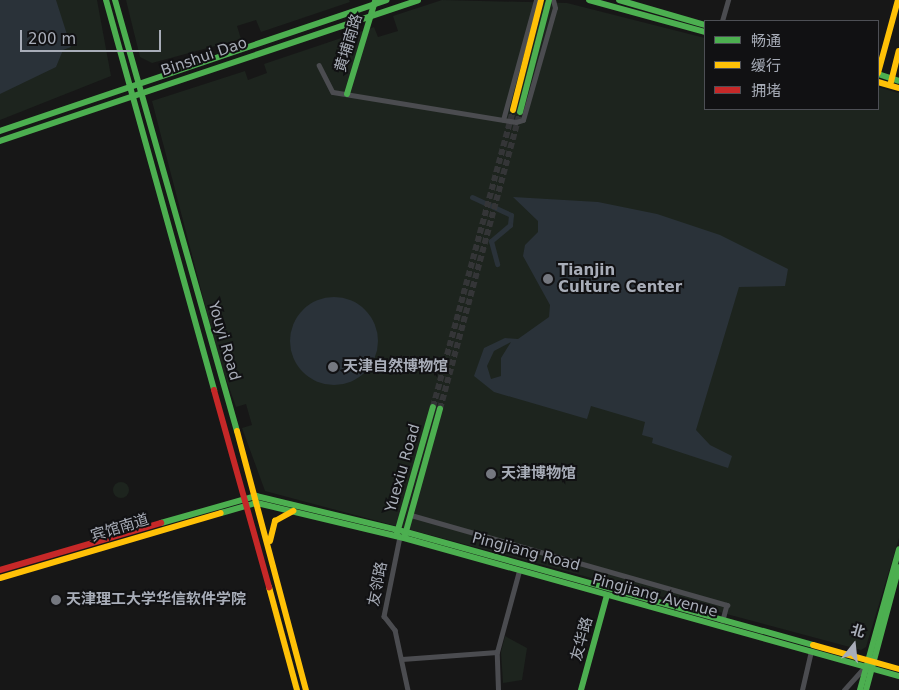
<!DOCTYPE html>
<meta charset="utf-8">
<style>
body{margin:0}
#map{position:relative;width:899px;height:690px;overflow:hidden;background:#171717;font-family:"DejaVu Sans","Noto Sans SC",sans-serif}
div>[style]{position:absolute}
.green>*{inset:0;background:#1d241e}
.round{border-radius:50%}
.water>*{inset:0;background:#2a3239}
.canal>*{height:5px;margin:-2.5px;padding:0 2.5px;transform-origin:2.5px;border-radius:2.5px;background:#2a3239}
.secondary-tunnel>*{height:6px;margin-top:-3px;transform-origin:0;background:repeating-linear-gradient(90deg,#343537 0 6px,transparent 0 9px)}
.street>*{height:4.5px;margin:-2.25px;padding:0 2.25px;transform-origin:2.25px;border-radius:2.25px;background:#4b4c50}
.fast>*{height:6px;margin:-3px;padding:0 3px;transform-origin:3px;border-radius:3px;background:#4caf50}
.slow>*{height:6px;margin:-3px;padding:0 3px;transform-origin:3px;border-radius:3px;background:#ffc107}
.jam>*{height:6px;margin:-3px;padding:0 3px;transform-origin:3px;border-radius:3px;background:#c62828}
.dots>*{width:14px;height:14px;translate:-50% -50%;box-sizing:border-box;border:2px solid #111113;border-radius:50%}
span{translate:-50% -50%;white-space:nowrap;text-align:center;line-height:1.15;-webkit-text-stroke:4px #111113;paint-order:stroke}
.street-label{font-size:15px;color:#a8adb8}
.poi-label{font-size:15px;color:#a8adb8;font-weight:700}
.left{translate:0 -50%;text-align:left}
.legend{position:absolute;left:704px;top:20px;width:175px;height:90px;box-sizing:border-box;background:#111113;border:1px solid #4d4f55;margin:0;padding:6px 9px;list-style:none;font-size:15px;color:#a8adb8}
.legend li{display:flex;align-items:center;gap:10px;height:25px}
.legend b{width:25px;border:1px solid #4d4f55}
.north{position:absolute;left:829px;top:620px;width:50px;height:50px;-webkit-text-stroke:4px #111113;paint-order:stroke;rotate:16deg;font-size:14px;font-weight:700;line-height:20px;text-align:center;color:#a8adb8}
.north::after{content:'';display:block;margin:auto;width:18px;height:22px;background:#a8adb8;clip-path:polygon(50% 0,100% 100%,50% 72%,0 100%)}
.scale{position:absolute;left:20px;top:30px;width:141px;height:22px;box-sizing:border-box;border:2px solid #a8adb8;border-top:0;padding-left:6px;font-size:15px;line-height:18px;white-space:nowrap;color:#a8adb8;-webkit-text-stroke:4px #111113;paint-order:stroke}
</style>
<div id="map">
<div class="green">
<i style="clip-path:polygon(0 0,97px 0,111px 76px,0 120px)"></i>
<i style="clip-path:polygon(126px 0,349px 0,350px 2px,261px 32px,256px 20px,237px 26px,241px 39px,152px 63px,140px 57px)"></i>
<i style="clip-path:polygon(442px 0,567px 3px,705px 38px,705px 109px,878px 109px,878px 87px,899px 93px,899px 538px,866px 647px,861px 650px,265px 491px,242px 428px,252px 425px,246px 404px,236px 407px,219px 359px,152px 101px,245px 71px,248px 80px,267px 73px,264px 64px,374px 27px,378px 37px,398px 31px,393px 16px)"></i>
<i class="round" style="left:113px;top:482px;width:16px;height:16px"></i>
<i style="clip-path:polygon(505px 636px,527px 648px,522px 680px,503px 683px,501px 652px)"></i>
</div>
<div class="water">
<i style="clip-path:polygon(0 0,56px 0,71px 47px,63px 50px,56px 67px,0 94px)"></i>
<i style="clip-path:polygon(evenodd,513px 197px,598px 202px,657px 214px,720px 235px,788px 269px,785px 286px,739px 287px,696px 430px,710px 445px,732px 456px,728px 468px,652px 443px,653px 438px,642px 435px,645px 422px,591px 406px,587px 419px,494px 392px,474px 376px,484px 348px,505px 338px,518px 339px,549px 317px,550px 305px,523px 256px,525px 245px,538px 232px,538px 221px,513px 197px,511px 342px,501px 358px,501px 376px,491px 379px,487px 366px,494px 351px,511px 342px)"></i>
<i class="round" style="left:290px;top:297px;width:88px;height:88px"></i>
</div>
<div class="canal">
<i style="left:472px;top:197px;width:43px;rotate:24.8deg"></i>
<i style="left:511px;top:215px;width:10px;rotate:96deg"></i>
<i style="left:510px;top:225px;width:25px;rotate:140deg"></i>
<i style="left:491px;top:241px;width:24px;rotate:75deg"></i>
</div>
<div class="secondary-tunnel">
<i style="left:433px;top:407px;width:308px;rotate:-74.9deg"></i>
<i style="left:440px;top:409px;width:308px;rotate:-74.9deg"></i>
</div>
<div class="street">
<i style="left:722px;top:21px;width:22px;rotate:-74deg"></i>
<i style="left:319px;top:65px;width:30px;rotate:63deg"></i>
<i style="left:333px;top:92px;width:185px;rotate:9.3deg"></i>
<i style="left:516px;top:122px;width:7px;rotate:-16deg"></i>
<i style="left:523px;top:120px;width:116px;rotate:-74.1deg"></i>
<i style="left:555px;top:8px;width:8px;rotate:-104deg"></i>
<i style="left:503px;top:120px;width:124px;rotate:-74.6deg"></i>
<i style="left:411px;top:515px;width:329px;rotate:15.9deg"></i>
<i style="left:727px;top:605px;width:16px;rotate:105deg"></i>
<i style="left:400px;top:537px;width:81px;rotate:101.4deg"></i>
<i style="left:384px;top:616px;width:18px;rotate:52deg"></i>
<i style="left:395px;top:630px;width:61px;rotate:77.8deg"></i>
<i style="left:402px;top:659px;width:95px;rotate:-4.2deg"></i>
<i style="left:498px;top:690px;width:38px;rotate:-92deg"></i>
<i style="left:497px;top:652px;width:84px;rotate:-74.8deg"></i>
<i style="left:802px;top:690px;width:39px;rotate:-77deg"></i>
<i style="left:844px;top:690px;width:31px;rotate:-48deg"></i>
</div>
<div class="fast">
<i style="left:106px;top:0;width:405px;rotate:74.5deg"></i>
<i style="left:115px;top:0;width:448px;rotate:74.2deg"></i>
<i style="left:589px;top:0;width:120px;rotate:15.4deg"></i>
<i style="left:619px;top:0;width:90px;rotate:16.2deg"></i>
<i style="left:878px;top:74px;width:22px;rotate:18deg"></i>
<i style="left:347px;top:94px;width:97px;rotate:-73.2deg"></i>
<i style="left:520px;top:112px;width:116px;rotate:-75.5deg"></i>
<i style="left:0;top:131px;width:408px;rotate:-18.7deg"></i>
<i style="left:0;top:141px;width:441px;rotate:-18.6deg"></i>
<i style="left:221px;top:513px;width:37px;rotate:-16deg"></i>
<i style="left:257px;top:503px;width:151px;rotate:13.4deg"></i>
<i style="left:404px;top:538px;width:514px;rotate:15.58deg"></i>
<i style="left:161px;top:523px;width:99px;rotate:-15.9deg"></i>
<i style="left:256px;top:496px;width:154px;rotate:13.5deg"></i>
<i style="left:406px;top:532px;width:422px;rotate:15.5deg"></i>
<i style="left:397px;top:533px;width:131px;rotate:-74.1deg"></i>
<i style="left:405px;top:535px;width:131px;rotate:-74.5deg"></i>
<i style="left:581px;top:690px;width:98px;rotate:-74.7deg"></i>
<i style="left:860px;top:690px;width:146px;rotate:-74.5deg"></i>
<i style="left:866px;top:690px;width:127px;rotate:-75deg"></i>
</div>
<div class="slow">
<i style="left:878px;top:73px;width:76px;rotate:-74.7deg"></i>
<i style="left:878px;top:82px;width:22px;rotate:16deg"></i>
<i style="left:891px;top:82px;width:32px;rotate:-76deg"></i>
<i style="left:513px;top:110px;width:114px;rotate:-75.7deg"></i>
<i style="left:237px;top:431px;width:268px;rotate:75.1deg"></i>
<i style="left:270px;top:541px;width:21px;rotate:-76deg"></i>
<i style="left:275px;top:521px;width:21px;rotate:-29deg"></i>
<i style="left:0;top:578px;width:230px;rotate:-16.4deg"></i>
<i style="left:269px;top:587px;width:107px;rotate:74.8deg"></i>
<i style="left:813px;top:645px;width:89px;rotate:15.6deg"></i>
</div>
<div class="jam">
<i style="left:214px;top:390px;width:205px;rotate:74.4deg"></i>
<i style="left:0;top:570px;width:168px;rotate:-16.3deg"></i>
</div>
<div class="dots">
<i style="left:548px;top:279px;background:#757880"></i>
<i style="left:333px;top:367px;background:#757880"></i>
<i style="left:491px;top:474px;background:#757880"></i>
<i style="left:56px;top:600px;background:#757880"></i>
</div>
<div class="street-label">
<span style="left:349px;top:43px;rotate:-73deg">黄埔南路</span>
<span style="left:204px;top:57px;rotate:-19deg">Binshui Dao</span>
<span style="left:224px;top:341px;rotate:74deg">Youyi Road</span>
<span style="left:403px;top:468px;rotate:-74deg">Yuexiu Road</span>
<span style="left:120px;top:528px;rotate:-17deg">宾馆南道</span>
<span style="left:526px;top:552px;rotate:15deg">Pingjiang Road</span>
<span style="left:378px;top:584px;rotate:-79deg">友邻路</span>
<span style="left:655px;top:596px;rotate:15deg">Pingjiang Avenue</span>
<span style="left:582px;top:639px;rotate:-75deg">友华路</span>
</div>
<div class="poi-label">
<span class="left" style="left:558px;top:279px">Tianjin<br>Culture Center</span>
<span class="left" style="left:343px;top:367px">天津自然博物馆</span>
<span class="left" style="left:501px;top:474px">天津博物馆</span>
<span class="left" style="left:66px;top:600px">天津理工大学华信软件学院</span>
</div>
<ul class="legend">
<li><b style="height:6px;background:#4caf50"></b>畅通</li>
<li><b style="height:6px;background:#ffc107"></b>缓行</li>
<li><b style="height:6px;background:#c62828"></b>拥堵</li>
</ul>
<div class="north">北</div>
<div class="scale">200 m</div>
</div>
